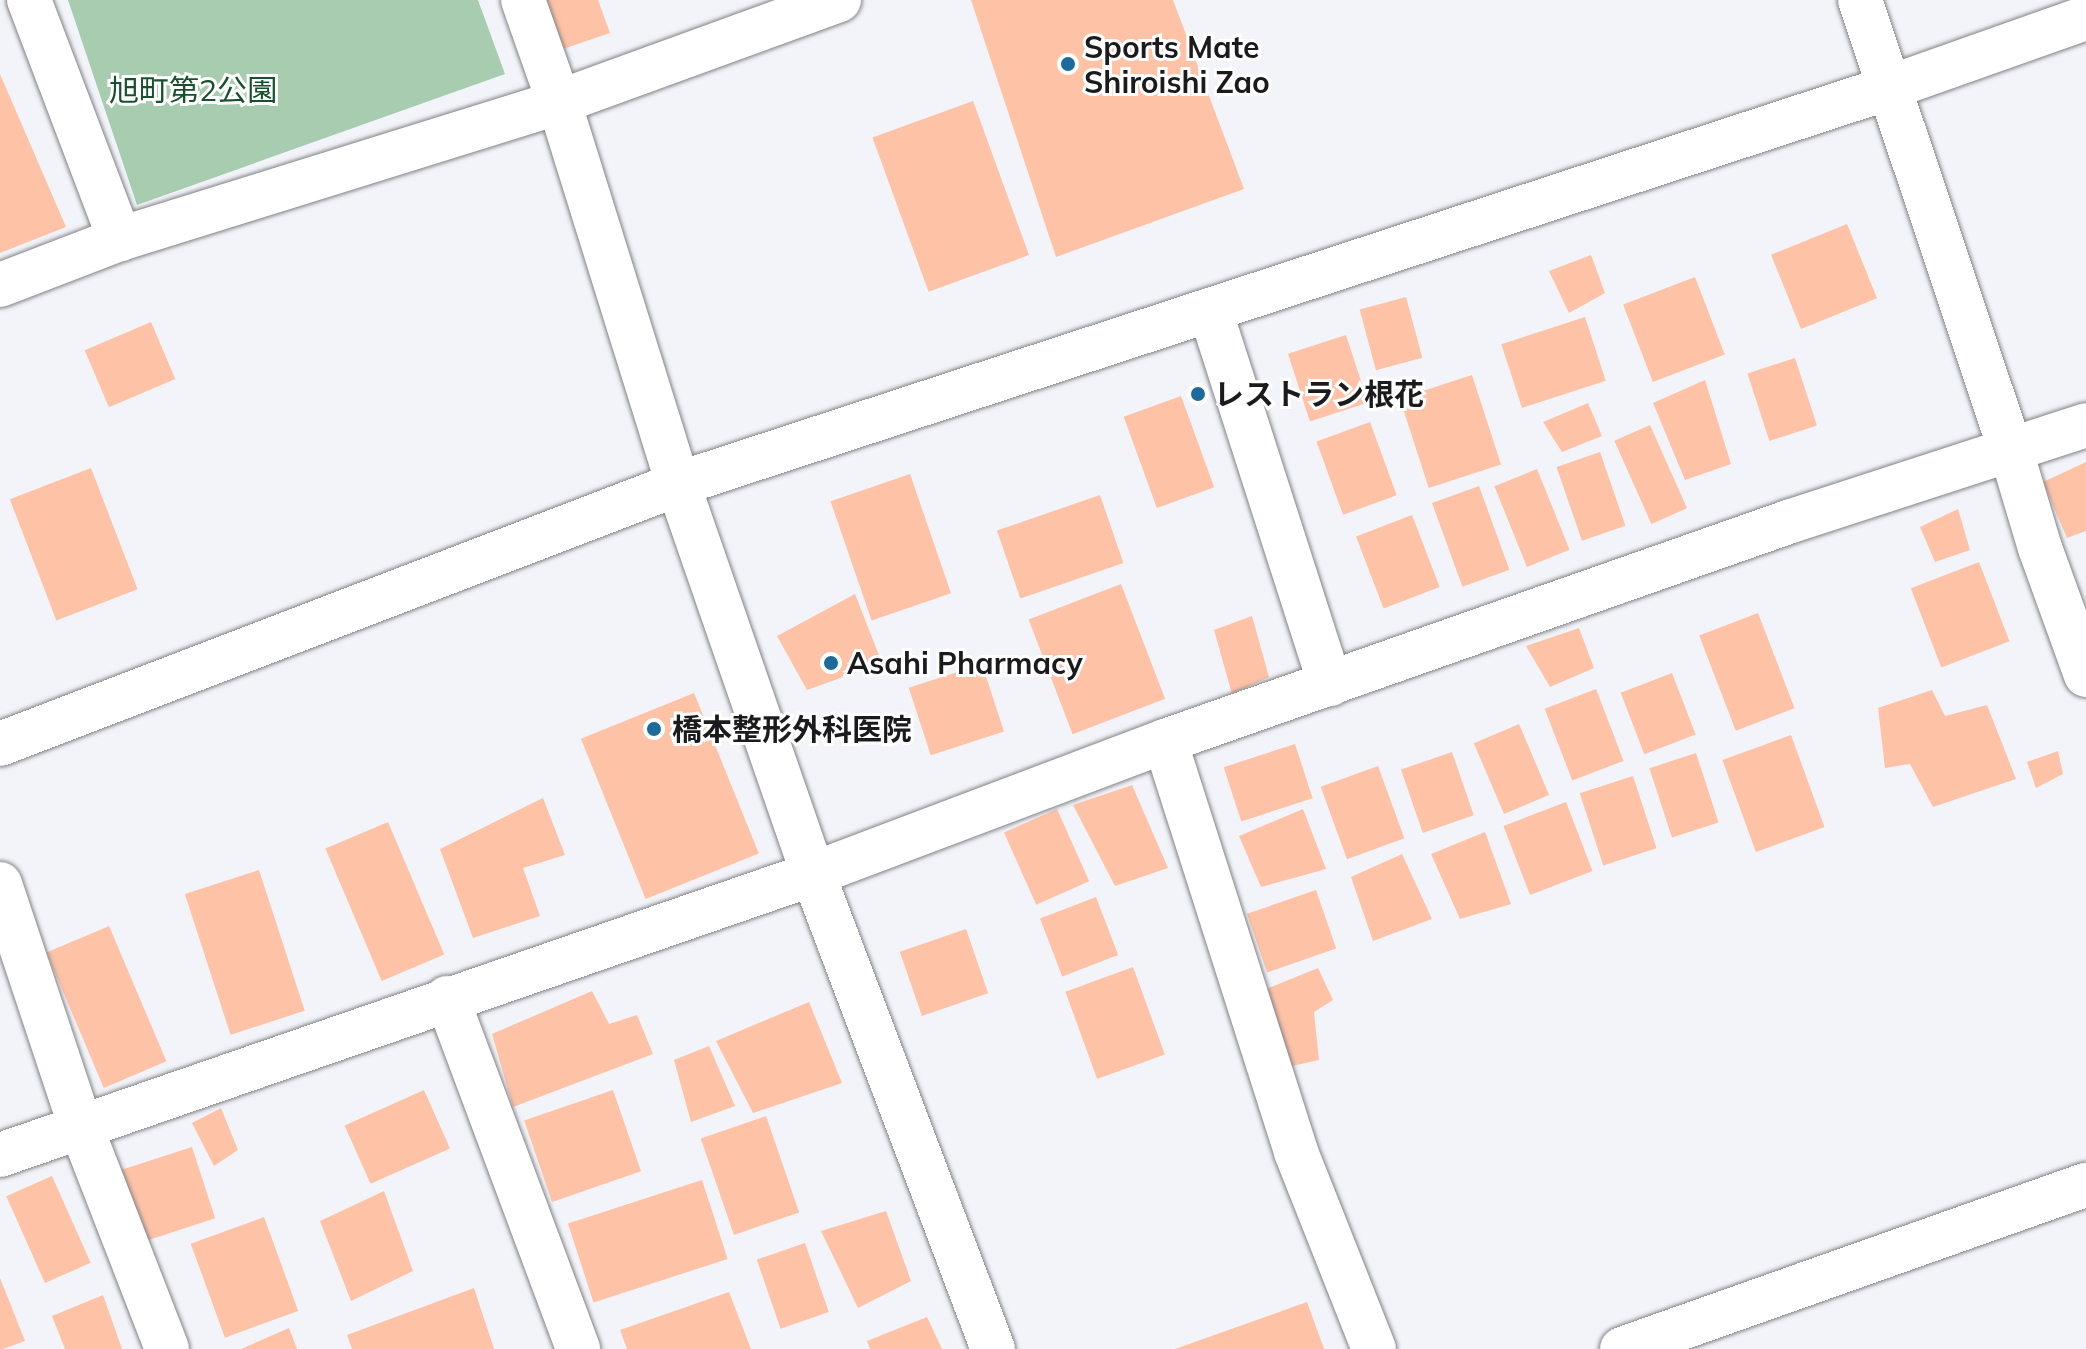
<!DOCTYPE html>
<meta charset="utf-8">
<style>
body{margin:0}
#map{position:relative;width:2086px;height:1349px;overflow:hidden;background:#f3f4f9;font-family:Mulish,"Noto Sans JP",sans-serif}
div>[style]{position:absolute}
.green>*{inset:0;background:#a8ccb0}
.building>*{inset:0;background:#fec2a7;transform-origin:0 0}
.roads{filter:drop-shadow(0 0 2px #818287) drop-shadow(0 0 2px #818287)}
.minor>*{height:44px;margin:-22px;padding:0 22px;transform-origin:22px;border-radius:22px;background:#fff}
.dots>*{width:22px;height:22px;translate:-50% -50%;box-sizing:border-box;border:4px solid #fff;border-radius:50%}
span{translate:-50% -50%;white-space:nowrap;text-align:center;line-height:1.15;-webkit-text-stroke:6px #fff;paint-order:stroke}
.poi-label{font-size:30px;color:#1b1b1d;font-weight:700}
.left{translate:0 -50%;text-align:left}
.park-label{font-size:30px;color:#17512b}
</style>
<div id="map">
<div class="green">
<i style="clip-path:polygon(68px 0,478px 0,505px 74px,137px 205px)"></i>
</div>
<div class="building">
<i style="clip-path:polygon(541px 0,598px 0,610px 33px,560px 50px)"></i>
<i style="clip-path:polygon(971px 0,1173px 0,1244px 189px,1056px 257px)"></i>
<i style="clip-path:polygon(0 74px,66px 227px,0 253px)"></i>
<i style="left:973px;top:101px;width:164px;height:107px;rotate:70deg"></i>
<i style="left:1847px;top:224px;width:80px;height:82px;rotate:68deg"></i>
<i style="clip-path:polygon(1591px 255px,1605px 293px,1569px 313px,1549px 271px)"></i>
<i style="left:1695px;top:277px;width:83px;height:77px;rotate:69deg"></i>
<i style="left:1406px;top:297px;width:63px;height:48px;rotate:75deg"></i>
<i style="left:1585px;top:317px;width:67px;height:88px;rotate:72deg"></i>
<i style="left:151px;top:322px;width:62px;height:72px;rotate:67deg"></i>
<i style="left:1346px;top:335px;width:71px;height:61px;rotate:72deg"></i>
<i style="left:1795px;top:358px;width:71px;height:50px;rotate:72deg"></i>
<i style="left:1472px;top:375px;width:94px;height:76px;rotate:72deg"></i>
<i style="clip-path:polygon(1705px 380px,1731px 464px,1685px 480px,1653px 403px)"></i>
<i style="left:1181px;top:396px;width:97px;height:61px;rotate:70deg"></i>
<i style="clip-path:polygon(1588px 403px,1602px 436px,1562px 452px,1543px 422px)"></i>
<i style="left:1370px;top:422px;width:78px;height:57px;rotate:70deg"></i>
<i style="left:1650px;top:425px;width:91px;height:39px;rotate:66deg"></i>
<i style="left:1600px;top:452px;width:78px;height:46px;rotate:71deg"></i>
<i style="clip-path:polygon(2086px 462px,2086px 531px,2067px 538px,2043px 482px)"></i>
<i style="left:91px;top:468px;width:130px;height:87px;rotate:69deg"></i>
<i style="left:1537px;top:469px;width:87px;height:46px;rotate:68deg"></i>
<i style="left:910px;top:474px;width:126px;height:84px;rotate:71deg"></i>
<i style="left:1479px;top:486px;width:89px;height:50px;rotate:70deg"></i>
<i style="left:1100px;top:495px;width:72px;height:109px;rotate:71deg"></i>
<i style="clip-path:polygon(1958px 509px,1970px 550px,1935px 562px,1920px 527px)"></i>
<i style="left:1412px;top:515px;width:77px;height:60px;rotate:69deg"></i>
<i style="left:1979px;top:562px;width:85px;height:73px;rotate:69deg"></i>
<i style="left:1121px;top:584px;width:123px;height:99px;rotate:69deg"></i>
<i style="clip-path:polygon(855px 594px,882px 663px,807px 690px,777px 636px)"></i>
<i style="left:1758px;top:613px;width:102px;height:63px;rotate:69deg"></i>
<i style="clip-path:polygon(1252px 616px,1269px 677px,1232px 694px,1214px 630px)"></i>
<i style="clip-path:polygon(1579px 628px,1594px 668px,1550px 687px,1526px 646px)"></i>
<i style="left:982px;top:664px;width:71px;height:77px;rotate:72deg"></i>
<i style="left:1672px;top:673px;width:66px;height:55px;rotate:69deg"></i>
<i style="left:1596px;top:689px;width:77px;height:55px;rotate:69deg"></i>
<i style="clip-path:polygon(1932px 690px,1945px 716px,1987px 705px,2016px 779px,1933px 807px,1910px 764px,1885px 768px,1878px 708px)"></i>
<i style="left:694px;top:693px;width:173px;height:122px;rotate:68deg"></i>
<i style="left:1519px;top:724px;width:77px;height:49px;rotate:67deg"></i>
<i style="left:1791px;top:735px;width:98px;height:73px;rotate:70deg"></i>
<i style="left:1295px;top:744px;width:57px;height:75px;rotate:72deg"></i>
<i style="clip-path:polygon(2058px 751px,2063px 774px,2036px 788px,2027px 762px)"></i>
<i style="left:1452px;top:752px;width:67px;height:54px;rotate:71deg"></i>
<i style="left:1696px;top:753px;width:73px;height:49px;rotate:72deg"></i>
<i style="left:1378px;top:766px;width:77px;height:61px;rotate:70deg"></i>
<i style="left:1633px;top:776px;width:76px;height:56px;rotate:72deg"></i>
<i style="clip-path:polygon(1132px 785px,1168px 868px,1115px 886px,1073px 805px)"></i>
<i style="clip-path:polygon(543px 798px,565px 855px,523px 868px,540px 916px,473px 938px,440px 849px)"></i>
<i style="left:1566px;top:802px;width:74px;height:67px;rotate:69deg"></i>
<i style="left:1057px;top:809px;width:79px;height:58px;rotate:66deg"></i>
<i style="clip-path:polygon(1303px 809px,1326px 869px,1261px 887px,1239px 836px)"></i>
<i style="left:388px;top:822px;width:144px;height:68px;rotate:67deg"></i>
<i style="clip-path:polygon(1485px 832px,1511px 904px,1460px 919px,1431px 854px)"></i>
<i style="clip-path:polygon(1402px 854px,1432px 919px,1373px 941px,1351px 877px)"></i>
<i style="left:259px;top:870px;width:148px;height:78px;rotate:72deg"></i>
<i style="left:1316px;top:890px;width:62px;height:73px;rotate:71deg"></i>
<i style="left:1096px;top:897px;width:62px;height:60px;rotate:69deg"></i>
<i style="left:109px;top:926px;width:147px;height:68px;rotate:67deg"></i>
<i style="left:966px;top:929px;width:68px;height:70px;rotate:71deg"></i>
<i style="left:1133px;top:967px;width:93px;height:72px;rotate:70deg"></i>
<i style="clip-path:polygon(1318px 968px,1333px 1000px,1314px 1012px,1319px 1060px,1283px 1068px,1259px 992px)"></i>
<i style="clip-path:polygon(592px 991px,609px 1024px,637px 1015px,653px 1054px,513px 1107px,492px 1034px)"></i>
<i style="clip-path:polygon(809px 1002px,842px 1083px,753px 1113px,716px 1041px)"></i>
<i style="clip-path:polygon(709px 1046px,735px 1106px,691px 1122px,674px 1060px)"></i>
<i style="left:424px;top:1090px;width:64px;height:87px;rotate:66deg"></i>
<i style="left:613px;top:1090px;width:86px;height:94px;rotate:71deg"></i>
<i style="clip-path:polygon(221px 1108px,238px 1150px,214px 1166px,192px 1123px)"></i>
<i style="left:766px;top:1116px;width:102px;height:69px;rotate:71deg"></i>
<i style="left:192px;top:1147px;width:75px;height:74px;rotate:72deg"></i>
<i style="left:52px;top:1176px;width:95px;height:50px;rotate:66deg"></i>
<i style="left:702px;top:1180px;width:83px;height:141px;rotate:72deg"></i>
<i style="clip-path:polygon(384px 1191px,413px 1271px,351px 1301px,320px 1221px)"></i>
<i style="clip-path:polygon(886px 1211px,911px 1281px,858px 1308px,821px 1231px)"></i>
<i style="left:264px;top:1217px;width:100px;height:78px;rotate:70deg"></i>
<i style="left:805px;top:1243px;width:73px;height:51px;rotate:71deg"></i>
<i style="clip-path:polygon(0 1278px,25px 1341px,3px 1349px,0 1349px)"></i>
<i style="clip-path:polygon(474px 1288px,494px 1349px,352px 1349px,347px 1335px)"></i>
<i style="clip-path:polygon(729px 1292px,751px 1349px,627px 1349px,620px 1330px)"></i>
<i style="clip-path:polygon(103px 1295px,122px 1349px,65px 1349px,52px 1316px)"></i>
<i style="clip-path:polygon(1307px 1302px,1324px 1349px,1175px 1349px)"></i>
<i style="clip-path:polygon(927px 1317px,942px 1349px,870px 1349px,867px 1341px)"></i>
<i style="clip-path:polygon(289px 1328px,297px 1349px,241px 1349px)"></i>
</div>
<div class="roads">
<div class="minor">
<i style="left:29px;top:0;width:256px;rotate:69.2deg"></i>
<i style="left:523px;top:0;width:108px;rotate:70.6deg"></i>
<i style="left:559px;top:102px;width:400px;rotate:72.7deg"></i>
<i style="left:678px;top:484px;width:413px;rotate:70.9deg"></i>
<i style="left:813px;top:874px;width:508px;rotate:69.25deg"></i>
<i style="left:1860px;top:0;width:476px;rotate:71.5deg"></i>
<i style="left:2011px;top:451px;width:101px;rotate:73.4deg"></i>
<i style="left:2040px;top:548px;width:135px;rotate:70.1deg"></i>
<i style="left:0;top:285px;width:129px;rotate:-21deg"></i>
<i style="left:120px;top:239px;width:460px;rotate:-17.3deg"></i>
<i style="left:559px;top:102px;width:298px;rotate:-20deg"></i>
<i style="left:1210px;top:310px;width:393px;rotate:72.2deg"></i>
<i style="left:1165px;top:741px;width:431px;rotate:72.3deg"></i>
<i style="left:1296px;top:1152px;width:212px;rotate:68.4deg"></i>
<i style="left:0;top:744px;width:726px;rotate:-20.98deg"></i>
<i style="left:678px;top:484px;width:1276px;rotate:-18.12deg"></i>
<i style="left:1891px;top:87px;width:207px;rotate:-19.5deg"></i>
<i style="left:0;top:884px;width:256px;rotate:71.6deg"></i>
<i style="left:81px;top:1127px;width:238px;rotate:68.8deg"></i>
<i style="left:447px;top:998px;width:375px;rotate:69.5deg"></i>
<i style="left:0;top:1155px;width:860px;rotate:-19.07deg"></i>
<i style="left:813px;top:874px;width:376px;rotate:-20.7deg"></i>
<i style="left:1165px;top:741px;width:664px;rotate:-19.36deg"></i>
<i style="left:1791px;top:521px;width:310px;rotate:-18deg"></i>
<i style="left:1622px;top:1349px;width:492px;rotate:-19.5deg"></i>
</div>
</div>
<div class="dots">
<i style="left:1068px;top:64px;background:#1d6a9d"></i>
<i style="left:1198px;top:394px;background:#1d6a9d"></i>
<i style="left:831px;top:663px;background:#1d6a9d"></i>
<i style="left:654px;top:729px;background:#1d6a9d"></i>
</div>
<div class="poi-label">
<span class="left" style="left:1084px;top:64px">Sports Mate<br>Shiroishi Zao</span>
<span class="left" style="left:1214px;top:394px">レストラン根花</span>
<span class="left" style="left:847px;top:663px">Asahi Pharmacy</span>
<span class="left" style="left:672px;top:729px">橋本整形外科医院</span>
</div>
<div class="park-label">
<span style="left:193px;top:90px">旭町第2公園</span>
</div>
</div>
